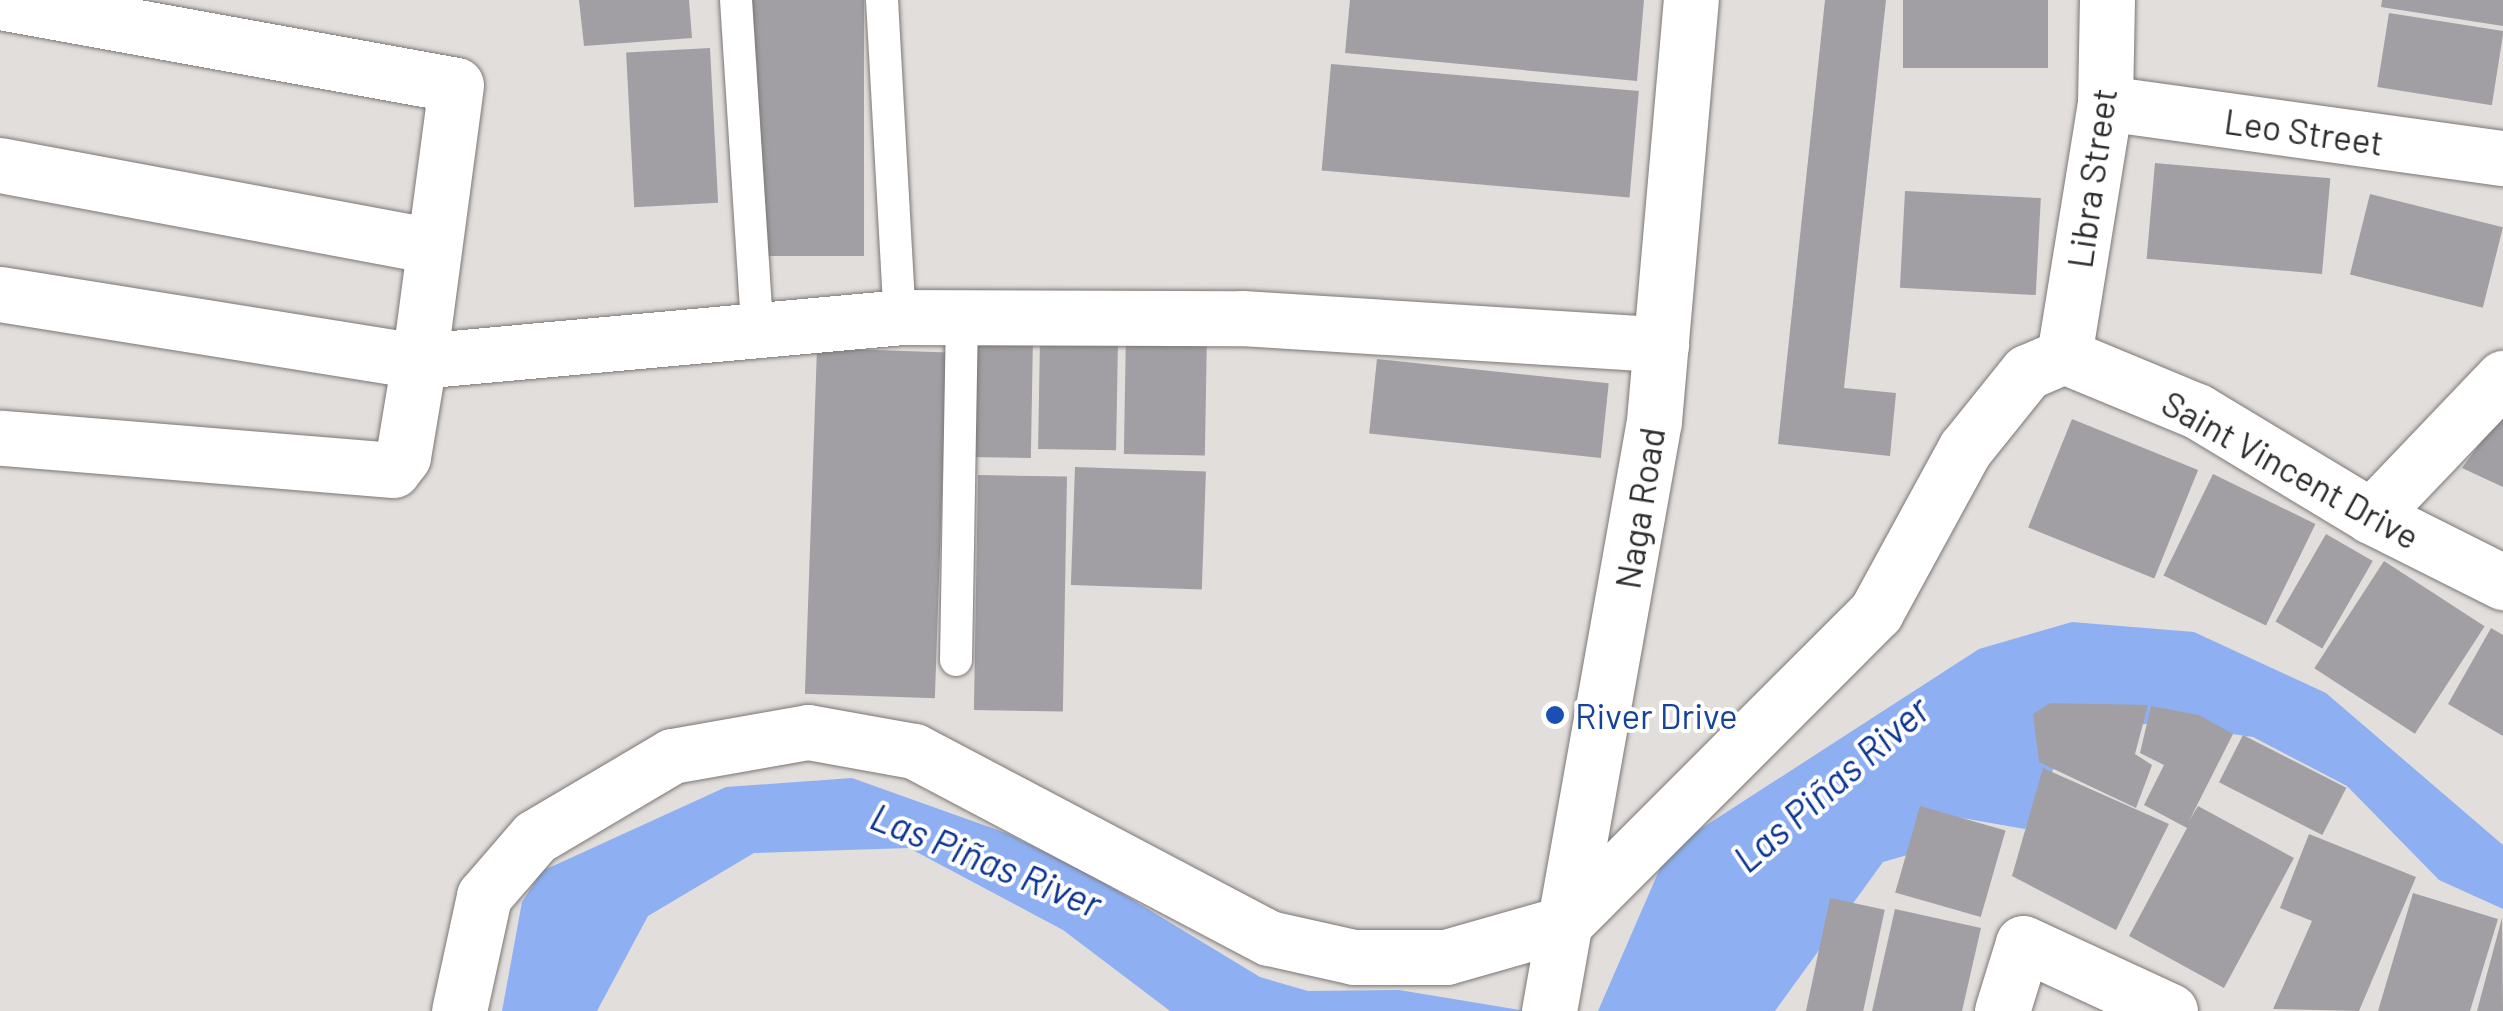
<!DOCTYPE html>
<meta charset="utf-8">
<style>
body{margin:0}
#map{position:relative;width:2503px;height:1011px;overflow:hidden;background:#e2dedc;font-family:Barlow,sans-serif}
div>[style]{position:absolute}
.water>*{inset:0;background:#8eb0f3}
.building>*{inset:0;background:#a19fa3;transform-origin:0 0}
.roads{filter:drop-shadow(0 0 2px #7b7775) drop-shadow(0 0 2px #7b7775)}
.lane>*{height:32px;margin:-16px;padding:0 16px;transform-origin:16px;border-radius:16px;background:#fff}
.street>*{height:55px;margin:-27.5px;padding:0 27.5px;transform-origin:27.5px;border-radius:27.5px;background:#fff}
.secondary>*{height:55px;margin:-27.5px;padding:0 27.5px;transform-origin:27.5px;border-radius:27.5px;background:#fff}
.dots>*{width:28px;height:28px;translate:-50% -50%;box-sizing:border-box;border:5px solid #fff;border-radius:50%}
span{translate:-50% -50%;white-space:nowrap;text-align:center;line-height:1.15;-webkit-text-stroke:8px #fff;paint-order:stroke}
.street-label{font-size:35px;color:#2e2c2b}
.transit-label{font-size:35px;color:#164399}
.left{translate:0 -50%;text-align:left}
.water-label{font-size:38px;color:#0c3492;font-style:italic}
</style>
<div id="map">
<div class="water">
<i style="clip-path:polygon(2072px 622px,2194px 632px,2326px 693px,2503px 845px,2503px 909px,2439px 880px,2347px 786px,2253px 737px,2156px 723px,2071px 732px,2025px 829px,1922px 811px,1918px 852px,1883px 862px,1775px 1011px,1598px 1011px,1668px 850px,1979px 649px)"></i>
<i style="clip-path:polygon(852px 778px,1006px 833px,1090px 874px,1260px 977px,1308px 991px,1399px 990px,1526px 1011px,1170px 1011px,1063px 930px,909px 848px,754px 853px,648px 916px,597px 1011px,502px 1011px,522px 902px,542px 871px,726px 787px)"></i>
</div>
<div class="building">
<i style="clip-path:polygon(579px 0,689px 0,692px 38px,584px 46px)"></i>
<i style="left:743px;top:0;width:121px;height:256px"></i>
<i style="clip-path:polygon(1350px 0,1644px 0,1637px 81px,1345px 53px)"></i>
<i style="clip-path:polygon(1825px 0,1886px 0,1844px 388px,1896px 393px,1890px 456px,1778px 444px)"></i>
<i style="left:1903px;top:0;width:145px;height:68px"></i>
<i style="clip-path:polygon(2382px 0,2503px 0,2503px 26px,2381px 7px)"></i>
<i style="left:2389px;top:13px;width:116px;height:75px;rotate:9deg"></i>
<i style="left:710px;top:48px;width:155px;height:84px;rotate:87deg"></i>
<i style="left:1331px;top:64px;width:309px;height:107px;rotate:5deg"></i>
<i style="left:2155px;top:163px;width:176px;height:96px;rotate:5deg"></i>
<i style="left:1905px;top:191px;width:136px;height:97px;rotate:3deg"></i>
<i style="left:2370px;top:194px;width:137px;height:83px;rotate:14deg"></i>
<i style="left:1126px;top:331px;width:81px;height:123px;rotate:1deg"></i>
<i style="left:974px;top:335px;width:59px;height:122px;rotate:1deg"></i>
<i style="left:1040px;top:339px;width:78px;height:110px;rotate:1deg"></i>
<i style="left:817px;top:348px;width:130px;height:346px;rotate:2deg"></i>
<i style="left:1377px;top:359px;width:233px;height:75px;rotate:6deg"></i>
<i style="clip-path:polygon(2503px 412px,2503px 487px,2462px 468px)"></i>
<i style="left:2072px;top:419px;width:136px;height:117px;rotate:22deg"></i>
<i style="left:1075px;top:467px;width:131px;height:118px;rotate:2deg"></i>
<i style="left:2213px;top:474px;width:114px;height:113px;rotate:26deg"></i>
<i style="left:978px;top:475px;width:89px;height:235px;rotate:1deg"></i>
<i style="left:2326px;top:534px;width:54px;height:101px;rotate:30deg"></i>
<i style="left:2384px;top:561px;width:120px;height:128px;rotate:33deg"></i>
<i style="clip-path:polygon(2491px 628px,2503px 635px,2503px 736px,2448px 704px)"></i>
<i style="clip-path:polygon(2050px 703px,2148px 705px,2135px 754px,2152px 765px,2136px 808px,2039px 762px,2033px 714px)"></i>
<i style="clip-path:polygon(2151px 706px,2199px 715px,2233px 734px,2189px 821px,2198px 806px,2294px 858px,2224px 988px,2129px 936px,2187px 828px,2144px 805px,2164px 765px,2140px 753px)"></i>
<i style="left:2243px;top:735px;width:116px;height:53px;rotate:27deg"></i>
<i style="clip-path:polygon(2043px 768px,2169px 824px,2116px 930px,2012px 876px)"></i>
<i style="left:1920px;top:806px;width:89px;height:90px;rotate:16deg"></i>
<i style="clip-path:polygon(2309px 834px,2416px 877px,2359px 1011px,2273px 1009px,2312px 921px,2280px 908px)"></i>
<i style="clip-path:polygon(2413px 893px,2498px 919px,2470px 1011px,2378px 1011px)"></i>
<i style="left:1830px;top:898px;width:56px;height:116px;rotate:12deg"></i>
<i style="clip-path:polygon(1895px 909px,1981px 928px,1962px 1011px,1872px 1011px)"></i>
<i style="clip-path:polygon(2502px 918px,2503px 1011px,2477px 1011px)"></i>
</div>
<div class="roads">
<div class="lane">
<i style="left:736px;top:0;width:326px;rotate:86.3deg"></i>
<i style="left:882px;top:0;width:318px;rotate:86.8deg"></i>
<i style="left:956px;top:660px;width:340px;rotate:-89deg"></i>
</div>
<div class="street">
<i style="left:0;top:2px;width:463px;rotate:10.3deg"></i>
<i style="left:456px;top:85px;width:278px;rotate:97.6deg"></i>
<i style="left:419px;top:361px;width:97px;rotate:99.5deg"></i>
<i style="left:403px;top:457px;width:16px;rotate:128deg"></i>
<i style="left:393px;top:470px;width:394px;rotate:-175.3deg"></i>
<i style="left:2105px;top:103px;width:402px;rotate:7.9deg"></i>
<i style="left:0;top:165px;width:441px;rotate:10.6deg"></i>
<i style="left:0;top:294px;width:424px;rotate:9.1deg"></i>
<i style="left:419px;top:361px;width:483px;rotate:-5.2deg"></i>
<i style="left:900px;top:317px;width:342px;rotate:0.2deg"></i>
<i style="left:1242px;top:318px;width:420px;rotate:3.6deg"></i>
<i style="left:2064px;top:356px;width:256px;rotate:-80.8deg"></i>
<i style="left:2105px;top:103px;width:103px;rotate:-88.9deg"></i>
<i style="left:2371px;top:516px;width:191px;rotate:-46.3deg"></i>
<i style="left:459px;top:1011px;width:118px;rotate:-77.7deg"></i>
<i style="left:484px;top:896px;width:78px;rotate:-49.2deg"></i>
<i style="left:535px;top:837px;width:159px;rotate:-30.6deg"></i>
<i style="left:672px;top:756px;width:138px;rotate:-10deg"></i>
<i style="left:808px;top:732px;width:108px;rotate:10.2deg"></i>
<i style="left:914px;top:751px;width:401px;rotate:27.8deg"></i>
<i style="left:1269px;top:938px;width:87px;rotate:12.6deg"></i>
<i style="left:1354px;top:957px;width:92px"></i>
<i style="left:1446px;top:957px;width:124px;rotate:-15.9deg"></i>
<i style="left:1565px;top:923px;width:440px;rotate:-45deg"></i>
<i style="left:1876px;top:612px;width:186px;rotate:-61.4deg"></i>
<i style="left:1965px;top:449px;width:99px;rotate:-51.2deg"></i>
<i style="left:2027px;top:372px;width:40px;rotate:-23.4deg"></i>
<i style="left:2064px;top:356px;width:144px;rotate:22.5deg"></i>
<i style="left:2197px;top:411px;width:203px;rotate:31.1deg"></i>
<i style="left:2371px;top:516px;width:148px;rotate:26.6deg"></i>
<i style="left:2002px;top:1011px;width:71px;rotate:-72.8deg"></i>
<i style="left:2023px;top:943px;width:162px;rotate:24.8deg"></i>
</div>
<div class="secondary">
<i style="left:1549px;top:1011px;width:599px;rotate:-79.91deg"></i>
<i style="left:1654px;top:421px;width:423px;rotate:-85deg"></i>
</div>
</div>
<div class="dots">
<i style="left:1555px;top:715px;background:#1a4fb4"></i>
</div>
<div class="street-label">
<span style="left:2304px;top:131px;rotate:8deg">Leo Street</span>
<span style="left:2091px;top:178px;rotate:-82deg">Libra Street</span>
<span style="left:2291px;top:469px;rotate:29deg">Saint Vincent Drive</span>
<span style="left:1639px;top:508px;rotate:-81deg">Naga Road</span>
</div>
<div class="transit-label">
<span class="left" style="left:1575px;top:715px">River Drive</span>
</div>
<div class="water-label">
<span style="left:1831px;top:784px;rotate:-41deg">Las Piñas River</span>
<span style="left:986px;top:860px;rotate:22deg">Las Piñas River</span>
</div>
</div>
